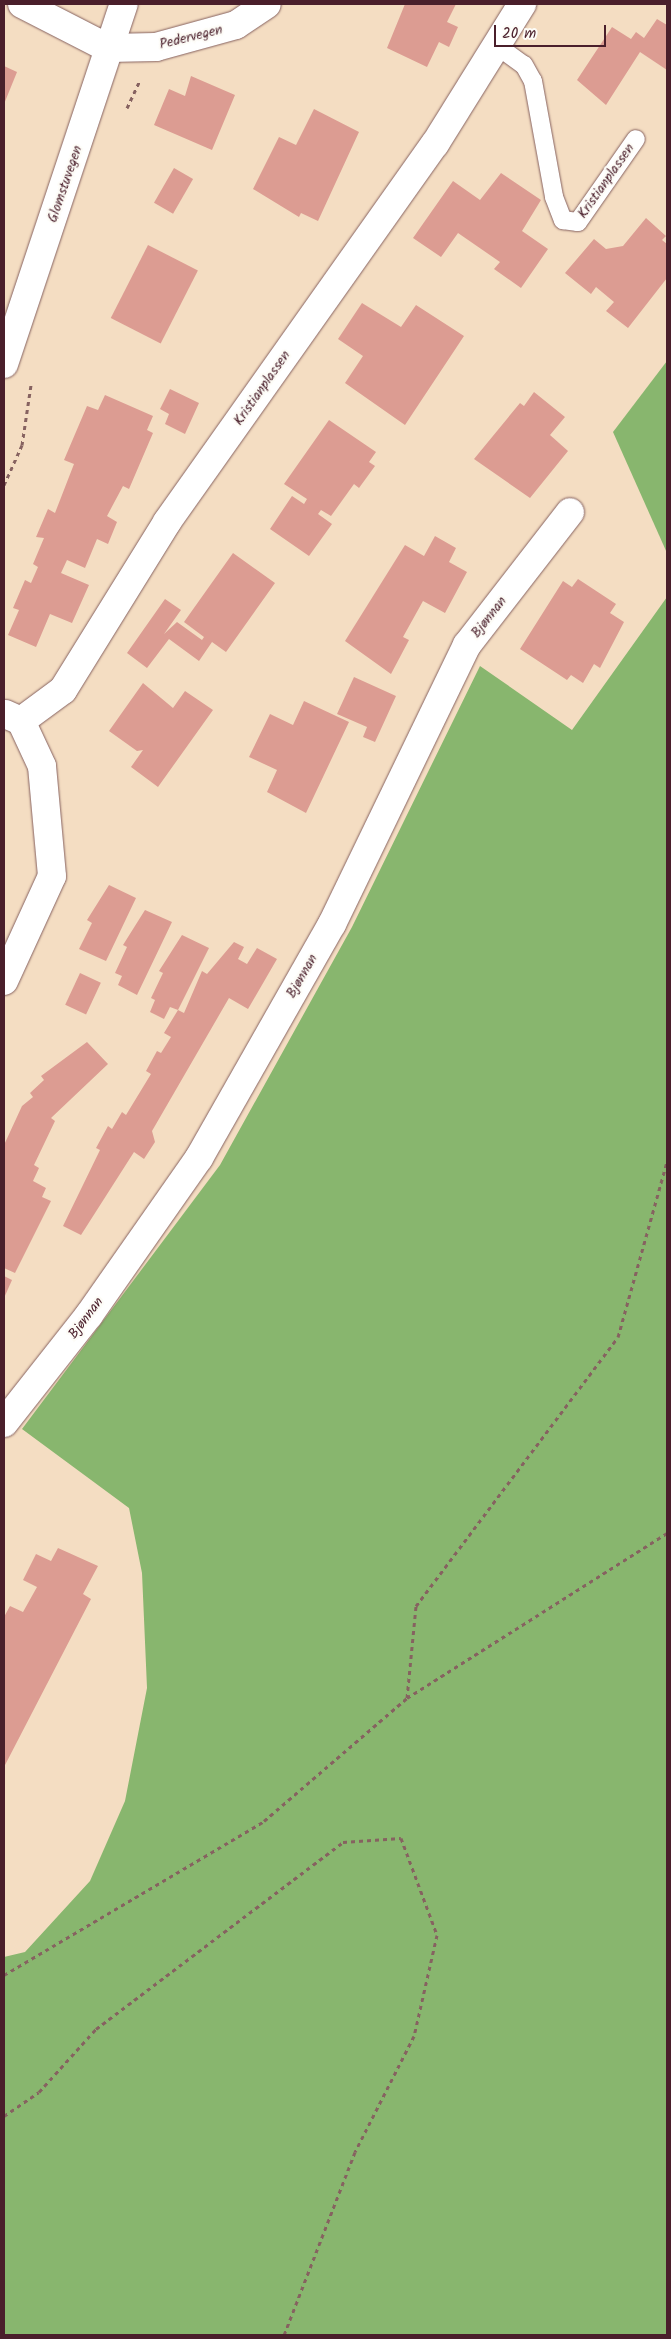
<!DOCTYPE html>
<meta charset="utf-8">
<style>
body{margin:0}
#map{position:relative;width:671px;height:2339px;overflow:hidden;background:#f4ddc2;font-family:Kalam,sans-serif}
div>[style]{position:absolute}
.forest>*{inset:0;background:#88b66e}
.building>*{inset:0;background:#dc9c92;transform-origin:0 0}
.path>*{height:3px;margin-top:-1.5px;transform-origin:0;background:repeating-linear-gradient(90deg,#866260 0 4px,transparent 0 8px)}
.roads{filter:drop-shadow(0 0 1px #866260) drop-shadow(0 0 1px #866260)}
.lane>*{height:18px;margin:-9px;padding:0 9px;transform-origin:9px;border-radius:9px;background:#fff}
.street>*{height:28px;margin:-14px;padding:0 14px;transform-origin:14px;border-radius:14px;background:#fff}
span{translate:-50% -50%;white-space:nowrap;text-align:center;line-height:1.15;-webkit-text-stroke:4.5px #fdfcf7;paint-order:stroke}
.street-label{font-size:14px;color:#4a1f2b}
.frame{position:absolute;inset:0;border:5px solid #4a1f2b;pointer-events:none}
.scale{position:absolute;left:494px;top:25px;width:112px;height:22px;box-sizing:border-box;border:2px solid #4a1f2b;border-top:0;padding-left:6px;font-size:15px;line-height:18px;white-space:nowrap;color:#4a1f2b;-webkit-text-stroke:4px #fdfcf7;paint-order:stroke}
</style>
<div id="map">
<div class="forest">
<i style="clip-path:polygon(667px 361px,667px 553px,613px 432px)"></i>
<i style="clip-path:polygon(667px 597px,667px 2335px,4px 2335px,4px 1957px,25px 1952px,90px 1881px,125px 1801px,147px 1688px,142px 1573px,129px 1508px,22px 1429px,220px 1165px,352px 927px,480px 666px,572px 730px)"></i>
</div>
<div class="building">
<i style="clip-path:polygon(405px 4px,456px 4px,447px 22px,458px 27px,449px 47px,439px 42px,427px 67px,387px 48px)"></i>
<i style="clip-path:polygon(657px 19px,667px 25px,667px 70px,640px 52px,606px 105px,577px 80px,612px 27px,631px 39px,636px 32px,644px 38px)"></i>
<i style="clip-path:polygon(4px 66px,17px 72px,4px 104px)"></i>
<i style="clip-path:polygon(191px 76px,235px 95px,212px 150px,154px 125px,169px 89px,185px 96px)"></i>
<i style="clip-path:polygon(314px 109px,359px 132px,318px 221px,301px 213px,299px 217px,253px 189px,279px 137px,296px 145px)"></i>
<i style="left:174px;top:168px;width:22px;height:40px;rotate:30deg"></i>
<i style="clip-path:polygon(501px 173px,541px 200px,522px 231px,548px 249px,521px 288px,494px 269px,500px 262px,458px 233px,441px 257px,413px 238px,453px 181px,480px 200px)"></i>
<i style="clip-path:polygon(646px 218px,666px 236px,662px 240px,667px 244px,667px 278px,628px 328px,606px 311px,614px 302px,596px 287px,591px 294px,565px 273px,594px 239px,606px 249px,623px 246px)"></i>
<i style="left:148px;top:245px;width:56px;height:82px;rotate:27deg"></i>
<i style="clip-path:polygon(362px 303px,401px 327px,416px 305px,464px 336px,405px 425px,345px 383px,363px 356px,338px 339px)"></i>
<i style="clip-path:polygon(170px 389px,199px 403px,185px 434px,165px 424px,169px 414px,160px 409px)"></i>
<i style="clip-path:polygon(534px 392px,565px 417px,550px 435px,568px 451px,530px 498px,474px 459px,520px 403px,524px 406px)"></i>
<i style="clip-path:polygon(105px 395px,153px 416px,147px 430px,153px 433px,129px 489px,123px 486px,107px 516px,117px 522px,108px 544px,97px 539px,85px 568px,67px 560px,61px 573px,89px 585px,72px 623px,50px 614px,36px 647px,8px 635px,19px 610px,13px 608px,25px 580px,31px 583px,38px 567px,33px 564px,44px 538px,36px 537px,48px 509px,55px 513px,74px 464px,64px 460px,87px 406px,98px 410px)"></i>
<i style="clip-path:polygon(329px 420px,376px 452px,369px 462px,375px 466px,359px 488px,354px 484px,331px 516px,321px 510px,318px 514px,332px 524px,309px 556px,270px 529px,292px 496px,304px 504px,307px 499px,284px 484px)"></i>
<i style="clip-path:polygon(435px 536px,456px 548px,449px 562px,467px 572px,445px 613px,423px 601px,403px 637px,409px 640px,391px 674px,345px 641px,405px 545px,424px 556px)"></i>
<i style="clip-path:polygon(233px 553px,275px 583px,226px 652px,212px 642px,199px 661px,169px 639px,147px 668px,127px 653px,165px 599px,181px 610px,164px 634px,177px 622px,202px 640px,204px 637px,184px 622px)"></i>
<i style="clip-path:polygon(578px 579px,616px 604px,610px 613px,624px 622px,600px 668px,594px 664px,583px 683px,571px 675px,567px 680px,520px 649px,563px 581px,572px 587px)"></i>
<i style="clip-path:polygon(354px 677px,396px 696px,375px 742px,363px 737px,367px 727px,337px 714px)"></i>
<i style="clip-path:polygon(143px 683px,173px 708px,185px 691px,213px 710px,158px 787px,131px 767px,143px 750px,137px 751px,109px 731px)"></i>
<i style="clip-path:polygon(304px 701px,349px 722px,306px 813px,267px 792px,277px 770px,249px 757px,270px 714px,293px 725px)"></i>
<i style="clip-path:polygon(109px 885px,136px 898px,106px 961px,79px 949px,92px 923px,87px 920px)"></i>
<i style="clip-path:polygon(145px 910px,172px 922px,137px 995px,118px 985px,122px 976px,115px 973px,127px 947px,123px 945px)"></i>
<i style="clip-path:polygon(182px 935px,209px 948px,178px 1010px,184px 1013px,202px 971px,207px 974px,234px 942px,244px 947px,238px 959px,247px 964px,257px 948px,277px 959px,248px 1009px,229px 998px,152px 1131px,155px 1142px,144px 1159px,134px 1152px,81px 1235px,63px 1226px,100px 1150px,96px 1148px,108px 1126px,112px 1129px,122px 1112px,126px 1115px,151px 1074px,146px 1071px,157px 1051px,161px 1053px,171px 1037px,164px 1033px,178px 1010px,170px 1007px,164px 1019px,150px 1012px,155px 1000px,151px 998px,163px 973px,159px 971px)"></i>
<i style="left:80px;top:973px;width:23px;height:35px;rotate:25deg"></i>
<i style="clip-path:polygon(87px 1042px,108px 1064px,51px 1118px,55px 1121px,34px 1165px,39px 1168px,33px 1181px,46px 1188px,42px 1197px,51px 1201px,15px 1273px,4px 1268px,4px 1145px,22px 1106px,33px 1097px,30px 1093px,44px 1080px,41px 1076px)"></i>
<i style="clip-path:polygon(4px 1276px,12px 1280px,4px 1298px)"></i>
<i style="clip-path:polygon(58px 1548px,98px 1566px,83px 1594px,91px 1599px,4px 1767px,4px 1617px,10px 1606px,23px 1612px,37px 1587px,23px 1580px,36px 1554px,51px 1561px)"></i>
</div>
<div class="path">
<i style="left:127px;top:108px;width:31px;rotate:-65deg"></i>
<i style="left:4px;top:485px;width:44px;rotate:-65.8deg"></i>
<i style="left:22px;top:445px;width:61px;rotate:-81.5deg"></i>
<i style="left:407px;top:1698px;width:92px;rotate:-84.4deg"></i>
<i style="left:416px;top:1606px;width:336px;rotate:-53.1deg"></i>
<i style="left:618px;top:1337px;width:183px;rotate:-74.4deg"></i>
<i style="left:4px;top:1975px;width:302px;rotate:-30.6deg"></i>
<i style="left:264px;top:1821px;width:189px;rotate:-40.7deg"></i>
<i style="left:407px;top:1698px;width:308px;rotate:-32.4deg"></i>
<i style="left:4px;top:2116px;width:42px;rotate:-34.4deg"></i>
<i style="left:39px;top:2092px;width:85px;rotate:-47.9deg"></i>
<i style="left:96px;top:2029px;width:310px;rotate:-37.1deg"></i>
<i style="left:343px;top:1842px;width:58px;rotate:-3.9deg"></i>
<i style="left:401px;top:1838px;width:103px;rotate:69.6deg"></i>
<i style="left:437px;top:1935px;width:104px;rotate:102.8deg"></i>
<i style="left:414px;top:2036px;width:130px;rotate:117deg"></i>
<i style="left:355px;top:2152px;width:196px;rotate:111.2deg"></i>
</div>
<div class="roads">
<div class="lane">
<i style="left:496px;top:45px;width:34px;rotate:36deg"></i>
<i style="left:524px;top:65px;width:18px;rotate:61deg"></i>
<i style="left:533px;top:81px;width:118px;rotate:79.7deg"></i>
<i style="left:554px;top:197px;width:25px;rotate:69deg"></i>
<i style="left:563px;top:220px;width:15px;rotate:8deg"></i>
<i style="left:578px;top:222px;width:101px;rotate:-55.1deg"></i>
</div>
<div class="street">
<i style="left:22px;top:4px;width:97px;rotate:27.1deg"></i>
<i style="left:108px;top:48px;width:48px;rotate:-1.2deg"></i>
<i style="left:156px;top:47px;width:83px;rotate:-15.4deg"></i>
<i style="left:236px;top:25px;width:37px;rotate:-34deg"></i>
<i style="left:4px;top:364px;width:379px;rotate:-71.6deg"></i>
<i style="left:21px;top:721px;width:52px;rotate:-36.4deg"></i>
<i style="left:63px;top:690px;width:198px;rotate:-58.2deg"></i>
<i style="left:167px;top:522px;width:463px;rotate:-54.7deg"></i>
<i style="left:435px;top:144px;width:165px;rotate:-58.1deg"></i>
<i style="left:4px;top:981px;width:115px;rotate:-65.4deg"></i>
<i style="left:52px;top:876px;width:110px;rotate:-95.2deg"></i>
<i style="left:42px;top:766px;width:50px;rotate:-115deg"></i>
<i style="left:21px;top:721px;width:17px;rotate:-156deg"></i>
<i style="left:4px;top:1423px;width:137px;rotate:-51.8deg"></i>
<i style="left:89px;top:1315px;width:192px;rotate:-55deg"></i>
<i style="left:199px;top:1158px;width:269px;rotate:-60.4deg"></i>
<i style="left:332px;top:924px;width:310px;rotate:-64.2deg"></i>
<i style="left:467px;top:645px;width:168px;rotate:-52.2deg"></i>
</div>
</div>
<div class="street-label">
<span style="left:191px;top:37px;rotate:-14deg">Pedervegen</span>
<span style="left:606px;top:181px;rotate:-55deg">Kristianplassen</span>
<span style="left:65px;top:184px;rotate:-71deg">Glomstuvegen</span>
<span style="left:262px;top:388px;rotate:-55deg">Kristianplassen</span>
<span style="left:489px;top:617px;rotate:-52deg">Bjønnan</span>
<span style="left:302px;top:976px;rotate:-60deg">Bjønnan</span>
<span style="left:86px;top:1318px;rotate:-53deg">Bjønnan</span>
</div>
<div class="frame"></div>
<div class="scale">20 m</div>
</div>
